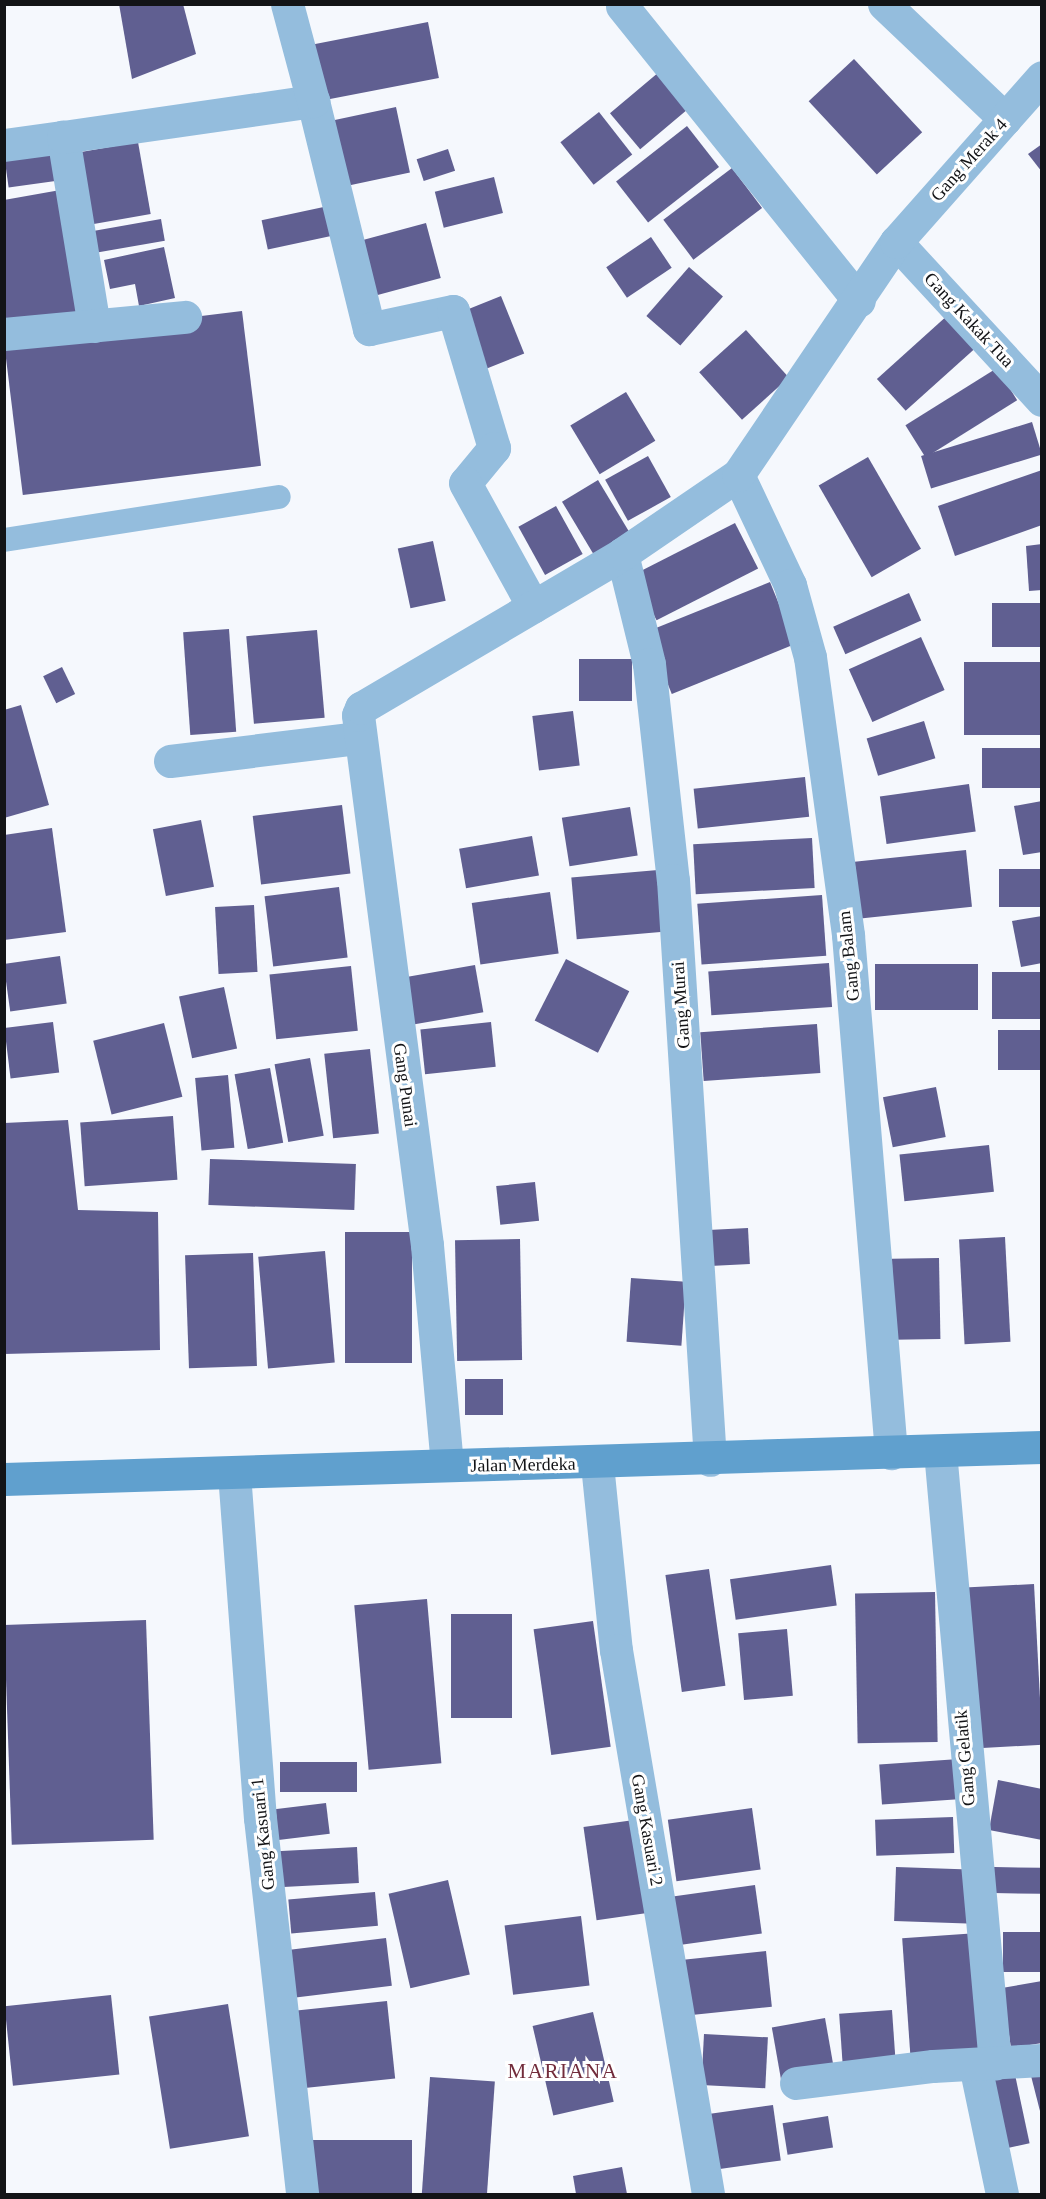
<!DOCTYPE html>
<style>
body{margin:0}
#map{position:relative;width:1046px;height:2199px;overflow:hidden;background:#f5f8fd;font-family:Georgia,serif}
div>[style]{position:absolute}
.building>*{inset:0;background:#605f91;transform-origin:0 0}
.lane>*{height:24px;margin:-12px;padding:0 12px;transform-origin:12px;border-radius:12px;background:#94bddd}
.street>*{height:33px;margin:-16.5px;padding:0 16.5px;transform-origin:16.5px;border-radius:16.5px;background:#94bddd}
.secondary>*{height:33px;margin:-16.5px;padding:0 16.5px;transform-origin:16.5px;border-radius:16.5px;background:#60a0ce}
span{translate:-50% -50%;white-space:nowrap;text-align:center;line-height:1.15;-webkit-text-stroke:6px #fff;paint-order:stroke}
.street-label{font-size:18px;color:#131417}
.quarter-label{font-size:21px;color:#722c3b;letter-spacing:1.5px}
.frame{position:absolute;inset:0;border:6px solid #131417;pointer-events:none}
</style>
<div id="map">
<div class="building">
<i style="clip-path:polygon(119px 4px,183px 4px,196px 54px,132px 79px)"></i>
<i style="left:428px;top:22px;width:57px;height:124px;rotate:79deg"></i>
<i style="left:854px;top:59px;width:100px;height:62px;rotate:47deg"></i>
<i style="left:659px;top:72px;width:47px;height:64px;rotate:50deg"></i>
<i style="left:396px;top:107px;width:67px;height:71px;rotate:78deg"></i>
<i style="left:599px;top:112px;width:54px;height:49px;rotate:52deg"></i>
<i style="left:687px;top:126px;width:52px;height:90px;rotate:52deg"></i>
<i style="left:138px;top:142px;width:73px;height:65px;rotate:80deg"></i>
<i style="left:52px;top:144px;width:37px;height:49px;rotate:82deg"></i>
<i style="clip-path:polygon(1042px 144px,1042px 172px,1028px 154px)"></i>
<i style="left:448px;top:149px;width:23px;height:33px;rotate:72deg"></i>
<i style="left:732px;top:168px;width:50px;height:86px;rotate:53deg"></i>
<i style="left:494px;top:177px;width:37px;height:61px;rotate:76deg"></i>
<i style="clip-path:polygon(66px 189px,89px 310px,4px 326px,4px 200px)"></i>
<i style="left:333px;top:205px;width:30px;height:73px;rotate:78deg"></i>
<i style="left:161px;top:219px;width:22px;height:76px;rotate:80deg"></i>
<i style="left:426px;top:223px;width:57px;height:72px;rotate:75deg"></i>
<i style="left:651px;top:237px;width:37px;height:54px;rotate:56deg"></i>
<i style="clip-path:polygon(164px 247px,175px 298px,139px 306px,135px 284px,110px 289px,104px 260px)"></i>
<i style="left:689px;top:267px;width:45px;height:65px;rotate:41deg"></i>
<i style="left:501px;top:296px;width:62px;height:47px;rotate:68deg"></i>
<i style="left:242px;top:311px;width:156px;height:240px;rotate:83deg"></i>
<i style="left:949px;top:314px;width:43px;height:97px;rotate:48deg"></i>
<i style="left:746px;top:330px;width:64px;height:63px;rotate:48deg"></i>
<i style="left:997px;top:368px;width:38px;height:108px;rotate:58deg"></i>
<i style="left:626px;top:392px;width:57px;height:65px;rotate:59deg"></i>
<i style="left:1032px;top:422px;width:34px;height:116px;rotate:73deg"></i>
<i style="left:648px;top:456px;width:47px;height:49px;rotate:61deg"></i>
<i style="left:868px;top:457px;width:106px;height:57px;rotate:60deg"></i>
<i style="clip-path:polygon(1042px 470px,1042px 525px,955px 556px,938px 506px)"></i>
<i style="left:598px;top:480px;width:63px;height:42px;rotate:59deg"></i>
<i style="left:556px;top:506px;width:55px;height:43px;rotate:61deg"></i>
<i style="left:735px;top:523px;width:51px;height:114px;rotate:63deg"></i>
<i style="left:433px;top:541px;width:61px;height:36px;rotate:78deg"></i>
<i style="clip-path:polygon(1042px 544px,1042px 590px,1029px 591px,1026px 546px)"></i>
<i style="left:770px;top:582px;width:67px;height:133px;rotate:68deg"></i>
<i style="left:909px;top:593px;width:30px;height:83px;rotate:66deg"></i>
<i style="left:1042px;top:603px;width:44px;height:50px;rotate:90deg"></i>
<i style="left:229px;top:629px;width:103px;height:46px;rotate:86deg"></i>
<i style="left:317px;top:630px;width:88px;height:71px;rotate:85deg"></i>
<i style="left:921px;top:637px;width:58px;height:79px;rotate:66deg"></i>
<i style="left:579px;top:659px;width:53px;height:42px"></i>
<i style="left:1042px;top:662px;width:73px;height:78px;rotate:90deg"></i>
<i style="left:62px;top:667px;width:30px;height:21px;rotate:64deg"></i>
<i style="clip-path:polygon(21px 705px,49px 805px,4px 818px,4px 710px)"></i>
<i style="left:573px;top:711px;width:55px;height:41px;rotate:83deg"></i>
<i style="left:924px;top:721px;width:39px;height:60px;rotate:73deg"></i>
<i style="left:1042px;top:748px;width:40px;height:60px;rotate:90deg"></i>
<i style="left:805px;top:777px;width:40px;height:112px;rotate:84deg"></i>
<i style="left:969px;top:784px;width:48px;height:90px;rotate:82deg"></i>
<i style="clip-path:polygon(1042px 801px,1042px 852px,1023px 855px,1014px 806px)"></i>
<i style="left:342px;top:805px;width:69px;height:90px;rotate:83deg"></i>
<i style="left:630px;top:807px;width:49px;height:69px;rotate:81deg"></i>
<i style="left:201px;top:820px;width:68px;height:49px;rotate:79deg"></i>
<i style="clip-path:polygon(52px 828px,66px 932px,4px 940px,4px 835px)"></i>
<i style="left:532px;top:836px;width:40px;height:74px;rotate:80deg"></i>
<i style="left:812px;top:838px;width:50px;height:119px;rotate:87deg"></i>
<i style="left:966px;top:850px;width:57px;height:112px;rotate:84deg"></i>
<i style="left:1042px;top:869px;width:38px;height:43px;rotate:90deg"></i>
<i style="left:658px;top:870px;width:62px;height:87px;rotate:85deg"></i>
<i style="left:339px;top:887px;width:71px;height:75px;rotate:83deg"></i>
<i style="left:550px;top:892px;width:62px;height:79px;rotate:82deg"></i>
<i style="left:822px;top:895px;width:61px;height:125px;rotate:86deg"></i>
<i style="left:254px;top:905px;width:67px;height:39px;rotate:87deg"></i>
<i style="clip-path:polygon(1042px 916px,1042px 963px,1021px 967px,1012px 921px)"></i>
<i style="left:60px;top:956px;width:48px;height:57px;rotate:82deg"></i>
<i style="left:566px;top:959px;width:71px;height:69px;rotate:27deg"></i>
<i style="left:829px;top:963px;width:44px;height:121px;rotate:86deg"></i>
<i style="left:978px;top:964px;width:46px;height:103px;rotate:90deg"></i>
<i style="left:475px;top:965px;width:48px;height:74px;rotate:80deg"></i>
<i style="left:351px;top:966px;width:65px;height:82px;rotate:84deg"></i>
<i style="left:1042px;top:972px;width:47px;height:50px;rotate:90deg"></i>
<i style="left:224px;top:987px;width:63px;height:46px;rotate:78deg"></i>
<i style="left:53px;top:1022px;width:51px;height:49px;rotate:83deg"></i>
<i style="left:491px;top:1022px;width:45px;height:71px;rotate:84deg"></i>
<i style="left:164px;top:1023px;width:76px;height:73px;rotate:76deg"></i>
<i style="left:817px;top:1024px;width:49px;height:117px;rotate:86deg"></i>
<i style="left:1042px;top:1030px;width:40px;height:44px;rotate:90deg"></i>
<i style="left:370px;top:1049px;width:85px;height:46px;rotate:84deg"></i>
<i style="left:310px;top:1058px;width:79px;height:36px;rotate:80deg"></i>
<i style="left:270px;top:1068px;width:76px;height:36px;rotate:80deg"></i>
<i style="left:228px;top:1075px;width:73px;height:33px;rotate:85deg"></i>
<i style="left:936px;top:1087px;width:51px;height:54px;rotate:79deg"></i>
<i style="left:173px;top:1116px;width:64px;height:93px;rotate:86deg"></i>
<i style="clip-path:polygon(68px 1120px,78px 1210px,158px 1212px,160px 1350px,4px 1354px,4px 1123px)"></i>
<i style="left:989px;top:1145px;width:47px;height:90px;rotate:84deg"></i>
<i style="left:210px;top:1159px;width:146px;height:46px;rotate:2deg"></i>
<i style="left:535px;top:1182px;width:39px;height:39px;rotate:84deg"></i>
<i style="left:748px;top:1228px;width:36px;height:45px;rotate:87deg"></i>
<i style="left:345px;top:1232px;width:67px;height:131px"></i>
<i style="left:1005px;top:1237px;width:105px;height:46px;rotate:87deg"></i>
<i style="left:520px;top:1239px;width:121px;height:65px;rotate:89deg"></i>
<i style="left:325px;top:1251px;width:112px;height:67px;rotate:85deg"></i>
<i style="left:253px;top:1253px;width:113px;height:68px;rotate:88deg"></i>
<i style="left:939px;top:1258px;width:81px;height:47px;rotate:89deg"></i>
<i style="left:631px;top:1278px;width:55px;height:64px;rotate:4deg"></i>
<i style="left:465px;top:1379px;width:38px;height:36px"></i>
<i style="left:831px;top:1565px;width:41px;height:102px;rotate:82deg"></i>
<i style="left:709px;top:1569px;width:118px;height:44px;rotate:82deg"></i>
<i style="left:1034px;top:1584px;width:161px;height:69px;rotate:87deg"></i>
<i style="left:935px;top:1592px;width:150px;height:80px;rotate:89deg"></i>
<i style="left:427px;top:1599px;width:165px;height:73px;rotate:85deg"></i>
<i style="left:451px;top:1614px;width:61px;height:104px"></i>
<i style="left:146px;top:1620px;width:220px;height:142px;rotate:88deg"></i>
<i style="left:593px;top:1621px;width:127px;height:60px;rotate:82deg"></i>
<i style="left:787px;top:1629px;width:67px;height:49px;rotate:85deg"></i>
<i style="left:959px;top:1759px;width:40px;height:80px;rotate:86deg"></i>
<i style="left:357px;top:1762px;width:30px;height:77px;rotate:90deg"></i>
<i style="clip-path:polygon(998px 1780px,1042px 1789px,1042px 1840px,989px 1830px)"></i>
<i style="left:326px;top:1803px;width:31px;height:60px;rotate:83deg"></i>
<i style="left:752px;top:1808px;width:62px;height:85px;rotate:82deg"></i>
<i style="left:953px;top:1817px;width:36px;height:78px;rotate:88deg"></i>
<i style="left:634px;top:1820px;width:94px;height:51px;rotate:82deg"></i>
<i style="left:357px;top:1847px;width:36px;height:85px;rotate:87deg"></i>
<i style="left:896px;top:1867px;width:73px;height:54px;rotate:2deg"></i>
<i style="left:994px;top:1867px;width:48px;height:26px;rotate:1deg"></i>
<i style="left:448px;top:1880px;width:97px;height:61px;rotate:77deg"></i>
<i style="left:755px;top:1885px;width:49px;height:83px;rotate:82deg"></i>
<i style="left:375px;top:1892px;width:34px;height:87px;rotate:85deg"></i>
<i style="left:581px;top:1916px;width:70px;height:77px;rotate:83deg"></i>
<i style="left:1003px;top:1932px;width:39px;height:40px"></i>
<i style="left:978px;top:1933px;width:122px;height:76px;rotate:86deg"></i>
<i style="left:386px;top:1938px;width:48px;height:105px;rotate:83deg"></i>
<i style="left:766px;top:1951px;width:56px;height:83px;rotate:84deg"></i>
<i style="clip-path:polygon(1042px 1981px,1042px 2043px,1011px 2048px,1002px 1988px)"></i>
<i style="left:111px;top:1995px;width:80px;height:107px;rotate:84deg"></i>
<i style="left:387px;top:2001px;width:78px;height:98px;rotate:84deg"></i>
<i style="left:228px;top:2004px;width:134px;height:80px;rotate:81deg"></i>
<i style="left:892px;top:2010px;width:51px;height:53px;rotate:86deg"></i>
<i style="left:593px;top:2012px;width:92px;height:62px;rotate:77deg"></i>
<i style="left:825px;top:2018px;width:53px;height:54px;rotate:80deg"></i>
<i style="left:704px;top:2034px;width:64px;height:51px;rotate:3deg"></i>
<i style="clip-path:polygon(1042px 2065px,1042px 2115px,1041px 2115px,1029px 2068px)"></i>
<i style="left:1014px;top:2070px;width:75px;height:34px;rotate:78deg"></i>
<i style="left:430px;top:2077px;width:65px;height:117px;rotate:4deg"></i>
<i style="left:773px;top:2105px;width:56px;height:67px;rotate:82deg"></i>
<i style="left:828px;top:2116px;width:32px;height:46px;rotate:81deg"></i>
<i style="left:310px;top:2140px;width:102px;height:54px"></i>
<i style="clip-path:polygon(622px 2167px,627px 2194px,576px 2194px,573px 2176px)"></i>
</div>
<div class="lane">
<i style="left:4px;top:540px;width:278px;rotate:-8.9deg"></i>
</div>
<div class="street">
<i style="left:884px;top:4px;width:167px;rotate:43.5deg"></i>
<i style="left:622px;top:6px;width:378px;rotate:51.2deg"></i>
<i style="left:313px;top:101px;width:235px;rotate:76.2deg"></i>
<i style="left:369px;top:329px;width:86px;rotate:-12.1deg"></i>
<i style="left:453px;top:311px;width:143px;rotate:73.3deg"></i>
<i style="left:494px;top:448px;width:45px;rotate:129.6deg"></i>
<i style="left:465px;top:483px;width:141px;rotate:61.1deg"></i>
<i style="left:4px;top:145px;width:60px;rotate:-7.7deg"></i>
<i style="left:896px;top:242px;width:215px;rotate:47.3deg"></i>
<i style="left:94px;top:326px;width:192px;rotate:-99.3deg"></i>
<i style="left:63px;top:137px;width:253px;rotate:-8.2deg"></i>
<i style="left:313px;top:101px;width:100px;rotate:-105deg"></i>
<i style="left:4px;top:334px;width:182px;rotate:-5.4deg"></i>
<i style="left:738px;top:475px;width:122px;rotate:64.7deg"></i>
<i style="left:790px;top:585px;width:75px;rotate:74.5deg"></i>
<i style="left:810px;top:657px;width:281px;rotate:82.2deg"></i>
<i style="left:848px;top:935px;width:520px;rotate:85.25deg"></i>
<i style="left:622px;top:554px;width:113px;rotate:76.2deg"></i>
<i style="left:649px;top:664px;width:217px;rotate:83.7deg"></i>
<i style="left:673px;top:880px;width:581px;rotate:86.35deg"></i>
<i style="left:170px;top:761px;width:188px;rotate:-7deg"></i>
<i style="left:940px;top:1451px;width:615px;rotate:84.87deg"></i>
<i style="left:597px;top:1464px;width:187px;rotate:84.2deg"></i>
<i style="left:616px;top:1650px;width:552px;rotate:80.4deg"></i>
<i style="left:447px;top:1465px;width:221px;rotate:-95.2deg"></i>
<i style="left:427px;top:1245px;width:534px;rotate:-97.42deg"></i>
<i style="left:358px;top:715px;width:8px;rotate:-67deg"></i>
<i style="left:361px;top:708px;width:303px;rotate:-30.5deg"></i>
<i style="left:622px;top:554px;width:140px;rotate:-34.3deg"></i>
<i style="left:738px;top:475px;width:282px;rotate:-55.9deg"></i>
<i style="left:896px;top:242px;width:220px;rotate:-48.5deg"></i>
<i style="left:234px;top:1473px;width:346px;rotate:85.7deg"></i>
<i style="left:260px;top:1818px;width:378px;rotate:83.6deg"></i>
<i style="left:975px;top:2065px;width:132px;rotate:78.2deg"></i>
<i style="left:796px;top:2083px;width:138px;rotate:-7.1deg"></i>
<i style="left:933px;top:2066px;width:109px;rotate:-3.2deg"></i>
</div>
<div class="secondary">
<i style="left:4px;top:1479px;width:1038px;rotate:-1.77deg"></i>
</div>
<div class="street-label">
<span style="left:969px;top:160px;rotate:-48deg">Gang Merak 4</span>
<span style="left:969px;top:320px;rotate:47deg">Gang Kakak Tua</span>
<span style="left:849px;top:956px;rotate:-96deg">Gang Balam</span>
<span style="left:681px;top:1005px;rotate:-94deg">Gang Murai</span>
<span style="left:405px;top:1085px;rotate:82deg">Gang Punai</span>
<span style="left:523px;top:1465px;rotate:-1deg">Jalan Merdeka</span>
<span style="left:965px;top:1758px;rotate:-95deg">Gang Gelatik</span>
<span style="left:647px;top:1830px;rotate:80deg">Gang Kasuari 2</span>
<span style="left:263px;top:1834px;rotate:-96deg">Gang Kasuari 1</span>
</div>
<div class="quarter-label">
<span style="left:563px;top:2071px">MARIANA</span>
</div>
<div class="frame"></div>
</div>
